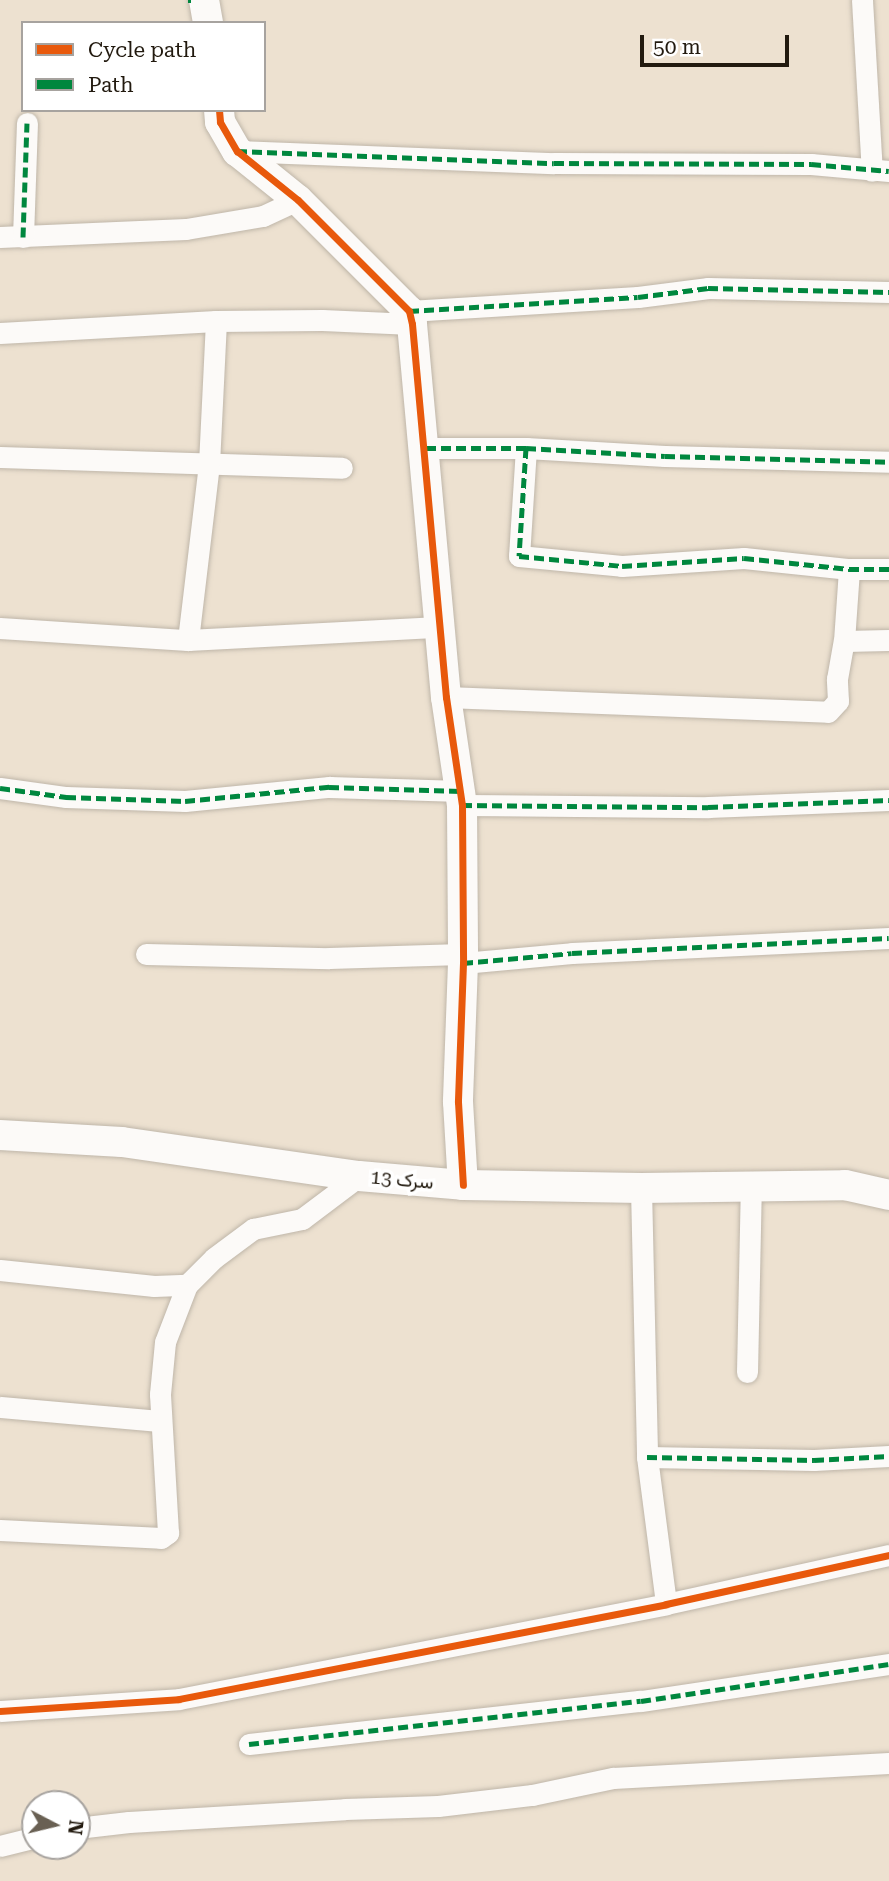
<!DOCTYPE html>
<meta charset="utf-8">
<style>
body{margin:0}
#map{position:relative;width:889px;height:1881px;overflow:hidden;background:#ede1d0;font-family:"Roboto Serif",Vazirmatn,serif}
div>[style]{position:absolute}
.roads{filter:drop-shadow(0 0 2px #bfb6a9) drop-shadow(0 0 2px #bfb6a9)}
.street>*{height:21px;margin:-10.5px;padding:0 10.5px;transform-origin:10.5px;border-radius:10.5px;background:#fcfaf8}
.secondary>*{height:30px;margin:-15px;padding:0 15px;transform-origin:15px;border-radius:15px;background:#fcfaf8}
.quiet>*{height:5px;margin-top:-2.5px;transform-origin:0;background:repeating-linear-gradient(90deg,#00873e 0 10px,transparent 0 15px)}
.cycleway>*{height:7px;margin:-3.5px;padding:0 3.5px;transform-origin:3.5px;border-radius:3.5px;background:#e8590c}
span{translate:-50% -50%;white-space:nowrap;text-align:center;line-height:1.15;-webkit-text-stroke:7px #fff;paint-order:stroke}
.street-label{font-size:19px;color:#221a0f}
.legend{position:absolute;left:21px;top:21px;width:245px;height:91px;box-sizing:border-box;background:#fff;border:2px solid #a7a39f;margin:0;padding:9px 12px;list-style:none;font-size:21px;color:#221a0f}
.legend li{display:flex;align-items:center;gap:14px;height:35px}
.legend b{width:35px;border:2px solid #a7a39f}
.north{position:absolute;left:21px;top:1790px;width:70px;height:70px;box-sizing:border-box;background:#fff;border:2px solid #a7a39f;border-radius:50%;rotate:97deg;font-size:19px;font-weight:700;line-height:28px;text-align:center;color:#221a0f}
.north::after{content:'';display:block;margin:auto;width:24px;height:32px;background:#696053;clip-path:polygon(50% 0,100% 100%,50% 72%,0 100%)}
.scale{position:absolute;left:640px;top:35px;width:149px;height:32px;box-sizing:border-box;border:4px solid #221a0f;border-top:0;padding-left:9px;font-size:21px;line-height:24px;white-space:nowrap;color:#221a0f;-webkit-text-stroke:5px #fff;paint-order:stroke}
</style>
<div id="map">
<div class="roads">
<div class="street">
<i style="left:862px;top:0;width:171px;rotate:86.7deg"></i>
<i style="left:237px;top:151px;width:317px;rotate:2.2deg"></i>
<i style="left:554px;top:163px;width:257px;rotate:0.2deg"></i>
<i style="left:811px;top:164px;width:78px;rotate:5.1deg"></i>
<i style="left:0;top:237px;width:186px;rotate:-2.5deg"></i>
<i style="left:186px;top:229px;width:78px;rotate:-9.6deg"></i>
<i style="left:263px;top:216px;width:38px;rotate:-25deg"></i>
<i style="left:23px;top:237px;width:114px;rotate:-88deg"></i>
<i style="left:409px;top:311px;width:229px;rotate:-3.5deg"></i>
<i style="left:638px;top:297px;width:71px;rotate:-7.3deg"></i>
<i style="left:708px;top:288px;width:181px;rotate:1.3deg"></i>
<i style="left:0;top:333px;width:216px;rotate:-3.2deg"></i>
<i style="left:216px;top:321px;width:106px;rotate:-0.5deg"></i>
<i style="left:322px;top:320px;width:90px;rotate:2.5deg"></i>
<i style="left:426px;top:448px;width:100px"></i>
<i style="left:526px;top:448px;width:139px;rotate:3.3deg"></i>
<i style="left:665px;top:456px;width:224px;rotate:1.5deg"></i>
<i style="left:526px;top:448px;width:108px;rotate:93.7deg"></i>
<i style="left:519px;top:556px;width:103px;rotate:5.5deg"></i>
<i style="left:622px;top:566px;width:122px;rotate:-3.8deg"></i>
<i style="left:744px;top:558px;width:106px;rotate:6deg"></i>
<i style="left:849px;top:569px;width:40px"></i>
<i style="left:0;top:457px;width:342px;rotate:1.8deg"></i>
<i style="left:0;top:628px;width:188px;rotate:3.7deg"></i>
<i style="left:188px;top:640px;width:251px;rotate:-3deg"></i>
<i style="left:188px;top:640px;width:177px;rotate:-83.2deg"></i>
<i style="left:209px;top:464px;width:143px;rotate:-87.2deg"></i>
<i style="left:844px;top:641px;width:45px;rotate:-1.3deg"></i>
<i style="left:446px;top:697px;width:382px;rotate:2.2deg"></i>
<i style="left:828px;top:712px;width:15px;rotate:-48deg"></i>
<i style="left:838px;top:701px;width:22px;rotate:-93deg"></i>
<i style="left:837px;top:679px;width:39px;rotate:-80deg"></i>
<i style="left:844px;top:641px;width:72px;rotate:-86deg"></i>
<i style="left:0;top:788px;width:67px;rotate:7.8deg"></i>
<i style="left:66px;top:797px;width:119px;rotate:1.9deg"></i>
<i style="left:185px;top:801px;width:145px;rotate:-5.6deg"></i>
<i style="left:329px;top:787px;width:132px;rotate:1.7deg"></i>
<i style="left:462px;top:805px;width:246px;rotate:0.5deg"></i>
<i style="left:708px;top:807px;width:181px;rotate:-2.2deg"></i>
<i style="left:146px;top:954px;width:183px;rotate:1.3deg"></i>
<i style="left:329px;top:958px;width:133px;rotate:-1.7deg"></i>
<i style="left:463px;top:963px;width:109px;rotate:-5.2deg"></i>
<i style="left:572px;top:953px;width:317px;rotate:-2.7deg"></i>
<i style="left:641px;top:1188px;width:269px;rotate:88.7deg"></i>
<i style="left:647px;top:1457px;width:148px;rotate:82.6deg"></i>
<i style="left:0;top:1270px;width:155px;rotate:5.9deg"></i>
<i style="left:154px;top:1286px;width:33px;rotate:-2deg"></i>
<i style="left:747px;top:1372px;width:188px;rotate:-88.8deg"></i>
<i style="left:0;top:1407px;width:161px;rotate:5deg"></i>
<i style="left:647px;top:1457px;width:167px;rotate:1deg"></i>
<i style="left:814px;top:1460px;width:75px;rotate:-3.1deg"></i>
<i style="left:0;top:1530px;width:161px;rotate:2.8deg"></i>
<i style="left:161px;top:1538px;width:9px;rotate:-36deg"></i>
<i style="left:168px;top:1533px;width:139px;rotate:-93.3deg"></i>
<i style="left:160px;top:1394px;width:52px;rotate:-84.5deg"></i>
<i style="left:165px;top:1342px;width:61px;rotate:-68.9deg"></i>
<i style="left:187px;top:1285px;width:38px;rotate:-45deg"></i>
<i style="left:214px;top:1258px;width:49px;rotate:-36.6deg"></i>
<i style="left:253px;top:1229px;width:50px;rotate:-11.5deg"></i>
<i style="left:302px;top:1219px;width:71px;rotate:-37deg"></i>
<i style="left:0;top:1711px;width:179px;rotate:-3.8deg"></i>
<i style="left:179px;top:1699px;width:496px;rotate:-11deg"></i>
<i style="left:666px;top:1604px;width:228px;rotate:-12.4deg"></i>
<i style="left:249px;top:1744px;width:394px;rotate:-6.3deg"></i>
<i style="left:641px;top:1701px;width:251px;rotate:-8.5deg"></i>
<i style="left:77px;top:1828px;width:52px;rotate:-6.6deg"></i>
<i style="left:129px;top:1822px;width:216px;rotate:-3.4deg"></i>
<i style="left:345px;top:1809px;width:93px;rotate:-1.8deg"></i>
<i style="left:438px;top:1806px;width:95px;rotate:-6.7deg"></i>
<i style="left:532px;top:1795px;width:83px;rotate:-11.9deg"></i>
<i style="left:613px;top:1778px;width:276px;rotate:-3.1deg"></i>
<i style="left:0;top:1846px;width:36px;rotate:-14deg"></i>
</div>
<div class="secondary">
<i style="left:204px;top:0;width:23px;rotate:80deg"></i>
<i style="left:219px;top:110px;width:12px;rotate:85deg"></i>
<i style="left:220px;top:122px;width:34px;rotate:60deg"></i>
<i style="left:237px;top:151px;width:78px;rotate:38.8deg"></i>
<i style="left:298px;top:200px;width:157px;rotate:45deg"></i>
<i style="left:409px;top:311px;width:13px;rotate:77deg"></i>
<i style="left:412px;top:324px;width:375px;rotate:84.8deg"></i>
<i style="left:446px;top:697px;width:109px;rotate:81.6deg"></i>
<i style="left:462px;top:805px;width:158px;rotate:89.6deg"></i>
<i style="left:463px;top:963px;width:139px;rotate:92.1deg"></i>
<i style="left:458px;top:1102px;width:83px;rotate:86.6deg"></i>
<i style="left:0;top:1135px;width:122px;rotate:3.3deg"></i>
<i style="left:122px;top:1142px;width:239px;rotate:8.2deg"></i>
<i style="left:359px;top:1176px;width:104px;rotate:4.9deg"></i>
<i style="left:463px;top:1185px;width:178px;rotate:1deg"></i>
<i style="left:641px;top:1188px;width:204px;rotate:-0.8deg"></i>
<i style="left:845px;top:1185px;width:45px;rotate:12.8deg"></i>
</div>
</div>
<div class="quiet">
<i style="left:188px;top:0;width:3px"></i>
<i style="left:237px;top:151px;width:317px;rotate:2.2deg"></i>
<i style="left:554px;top:163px;width:257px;rotate:0.2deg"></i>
<i style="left:811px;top:164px;width:78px;rotate:5.1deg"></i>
<i style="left:23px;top:237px;width:114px;rotate:-88deg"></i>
<i style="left:409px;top:311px;width:229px;rotate:-3.5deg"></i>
<i style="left:638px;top:297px;width:71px;rotate:-7.3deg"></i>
<i style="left:708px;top:288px;width:181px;rotate:1.3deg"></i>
<i style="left:426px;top:448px;width:100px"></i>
<i style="left:526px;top:448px;width:139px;rotate:3.3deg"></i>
<i style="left:665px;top:456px;width:224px;rotate:1.5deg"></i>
<i style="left:526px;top:448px;width:108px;rotate:93.7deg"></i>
<i style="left:519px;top:556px;width:103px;rotate:5.5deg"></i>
<i style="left:622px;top:566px;width:122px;rotate:-3.8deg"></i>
<i style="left:744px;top:558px;width:106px;rotate:6deg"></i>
<i style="left:849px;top:569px;width:40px"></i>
<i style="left:0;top:788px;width:67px;rotate:7.8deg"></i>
<i style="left:66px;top:797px;width:119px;rotate:1.9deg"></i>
<i style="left:185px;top:801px;width:145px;rotate:-5.6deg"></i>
<i style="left:329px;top:787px;width:132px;rotate:1.7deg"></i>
<i style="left:462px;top:805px;width:246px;rotate:0.5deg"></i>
<i style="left:708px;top:807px;width:181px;rotate:-2.2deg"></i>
<i style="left:463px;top:963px;width:109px;rotate:-5.2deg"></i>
<i style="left:572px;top:953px;width:317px;rotate:-2.7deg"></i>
<i style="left:647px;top:1457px;width:167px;rotate:1deg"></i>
<i style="left:814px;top:1460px;width:75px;rotate:-3.1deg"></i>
<i style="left:249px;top:1744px;width:394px;rotate:-6.3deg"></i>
<i style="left:641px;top:1701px;width:251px;rotate:-8.5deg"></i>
</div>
<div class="cycleway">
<i style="left:219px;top:110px;width:12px;rotate:85deg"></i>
<i style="left:220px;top:122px;width:34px;rotate:60deg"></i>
<i style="left:237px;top:151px;width:78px;rotate:38.8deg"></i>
<i style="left:298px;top:200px;width:157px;rotate:45deg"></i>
<i style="left:409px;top:311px;width:13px;rotate:77deg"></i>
<i style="left:412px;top:324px;width:375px;rotate:84.8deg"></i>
<i style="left:446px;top:697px;width:109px;rotate:81.6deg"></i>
<i style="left:462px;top:805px;width:158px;rotate:89.6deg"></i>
<i style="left:463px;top:963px;width:139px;rotate:92.1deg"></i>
<i style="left:458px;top:1102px;width:83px;rotate:86.6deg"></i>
<i style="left:0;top:1711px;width:179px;rotate:-3.8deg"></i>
<i style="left:179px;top:1699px;width:496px;rotate:-11deg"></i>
<i style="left:666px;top:1604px;width:228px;rotate:-12.4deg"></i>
</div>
<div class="street-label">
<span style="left:402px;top:1180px;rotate:5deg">سرک 13</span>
</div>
<ul class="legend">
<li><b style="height:9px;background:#e8590c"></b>Cycle path</li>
<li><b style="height:9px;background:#00873e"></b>Path</li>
</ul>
<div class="north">N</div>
<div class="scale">50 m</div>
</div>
